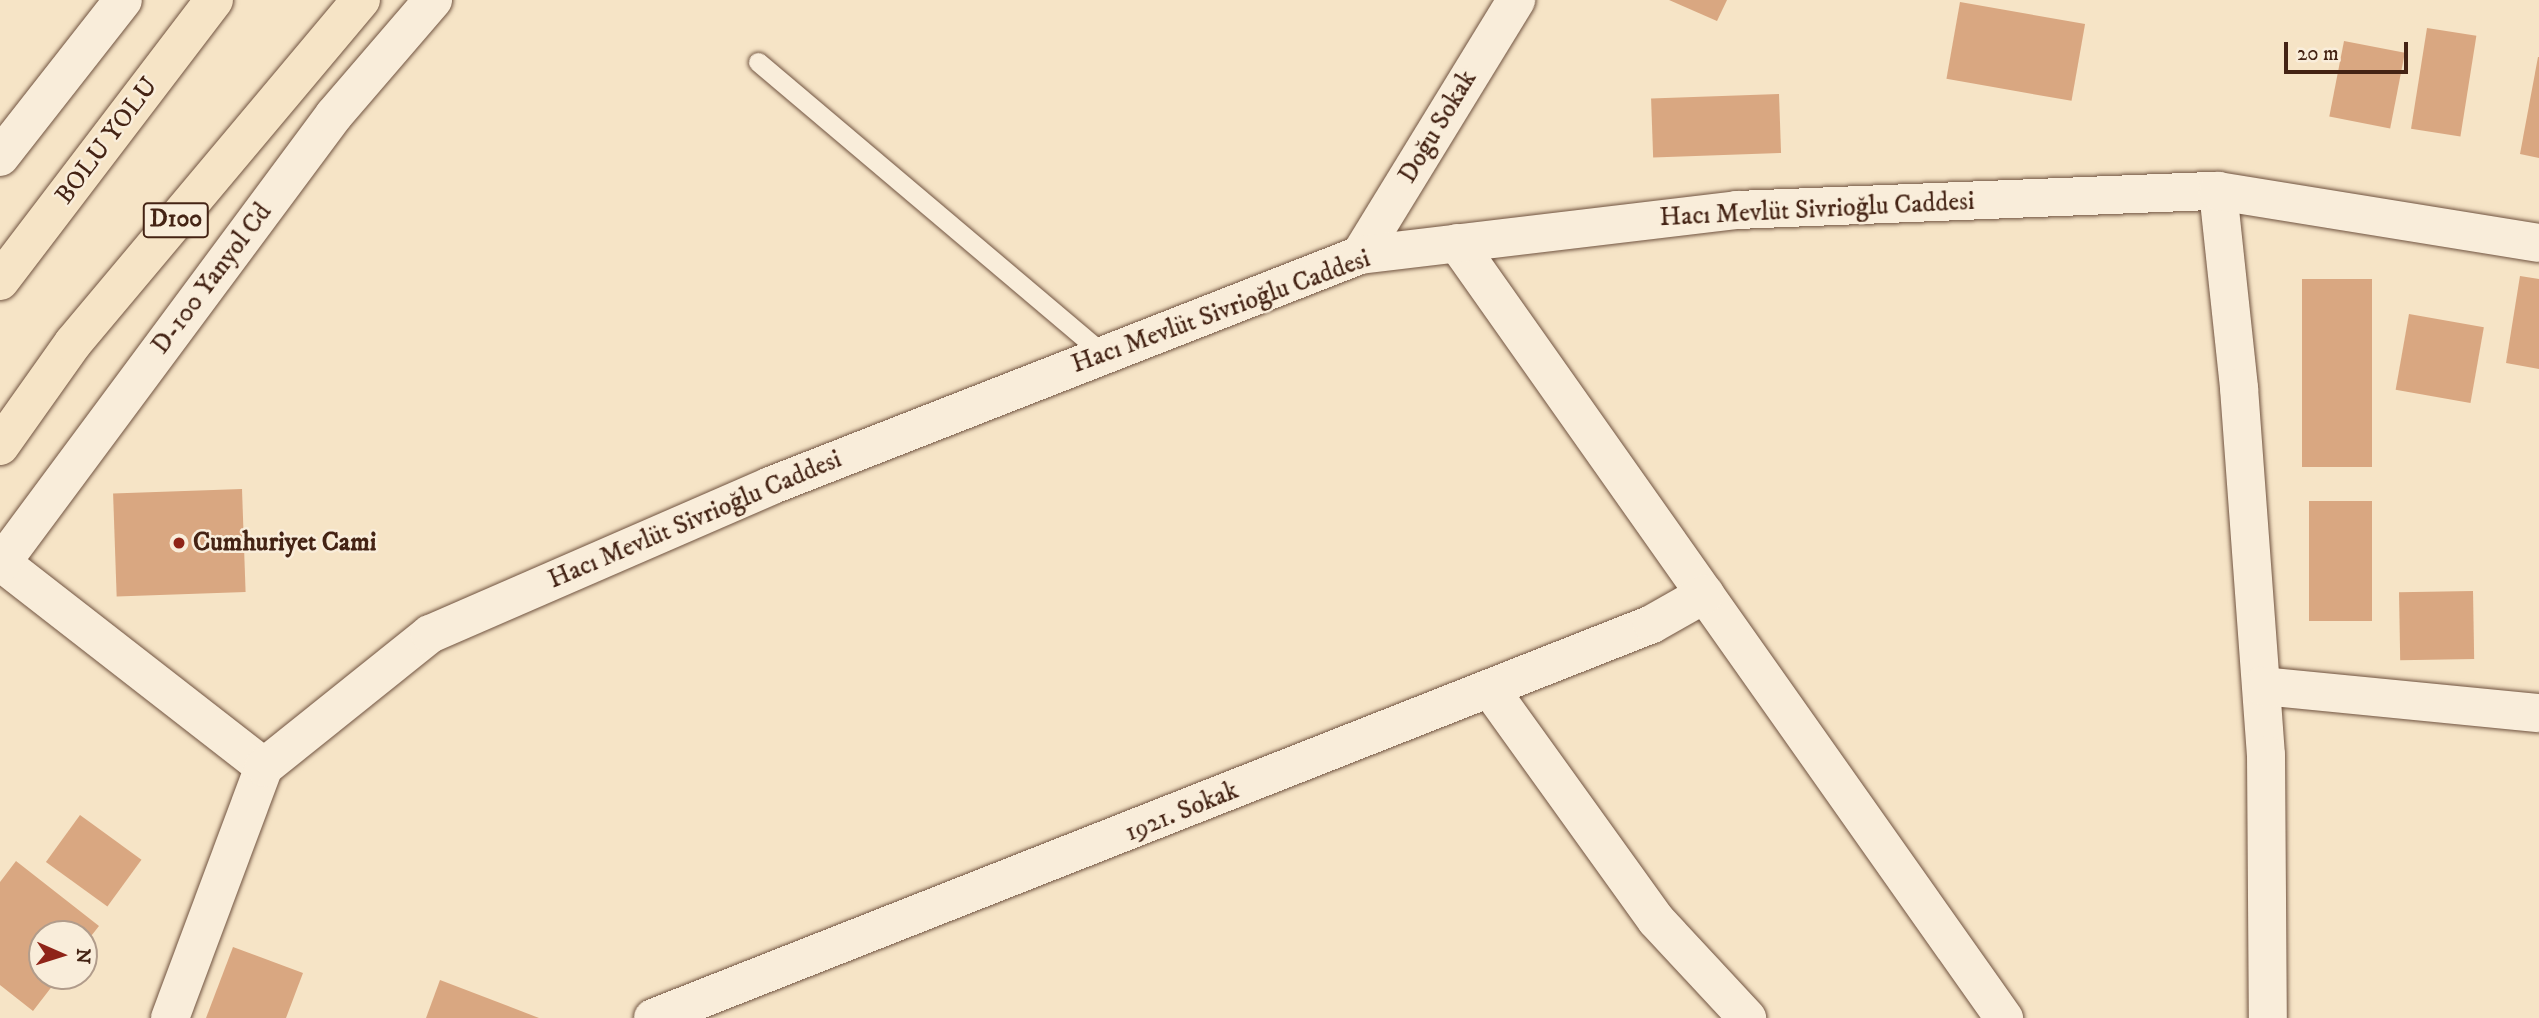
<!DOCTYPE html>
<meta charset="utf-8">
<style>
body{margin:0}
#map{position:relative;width:2539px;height:1018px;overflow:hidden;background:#f6e4c6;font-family:"IM FELL DW Pica",serif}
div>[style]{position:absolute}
.building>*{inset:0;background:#d9a781;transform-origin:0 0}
.roads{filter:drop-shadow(0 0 2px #705340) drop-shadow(0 0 2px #705340)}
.service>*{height:19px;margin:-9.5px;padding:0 9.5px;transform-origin:9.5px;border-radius:9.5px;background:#f9edda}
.minor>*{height:38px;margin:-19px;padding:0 19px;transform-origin:19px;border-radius:19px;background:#f9edda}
.tertiary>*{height:38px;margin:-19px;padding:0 19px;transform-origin:19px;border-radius:19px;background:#f9edda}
.trunk>*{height:38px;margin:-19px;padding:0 19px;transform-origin:19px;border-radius:19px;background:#f6e4c6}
.dots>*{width:19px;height:19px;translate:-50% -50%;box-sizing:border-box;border:4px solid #f9edda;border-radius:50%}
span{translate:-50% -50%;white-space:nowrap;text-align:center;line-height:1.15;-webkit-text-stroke:5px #f9edda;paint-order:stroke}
.shield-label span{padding:2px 5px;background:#f9edda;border:2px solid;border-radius:5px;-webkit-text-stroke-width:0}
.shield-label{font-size:24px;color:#442314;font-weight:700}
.street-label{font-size:26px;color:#442314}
.poi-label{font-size:26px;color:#442314;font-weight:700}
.left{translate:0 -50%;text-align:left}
.north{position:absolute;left:28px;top:920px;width:70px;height:70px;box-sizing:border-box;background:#f9edda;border:2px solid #b19c8b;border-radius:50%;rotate:93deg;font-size:19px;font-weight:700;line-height:28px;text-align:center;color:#442314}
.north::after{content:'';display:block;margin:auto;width:24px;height:32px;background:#8f2418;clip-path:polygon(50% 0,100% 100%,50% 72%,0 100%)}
.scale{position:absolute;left:2284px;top:42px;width:124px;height:32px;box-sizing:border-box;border:4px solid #442314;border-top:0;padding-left:9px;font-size:21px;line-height:24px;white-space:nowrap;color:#442314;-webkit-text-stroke:5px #f9edda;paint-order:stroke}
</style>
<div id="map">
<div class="building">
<i style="clip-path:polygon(1669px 0,1727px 0,1717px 21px)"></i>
<i style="left:1960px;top:2px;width:127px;height:78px;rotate:10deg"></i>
<i style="left:2427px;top:28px;width:50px;height:102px;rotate:9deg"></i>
<i style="left:2344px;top:41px;width:62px;height:77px;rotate:11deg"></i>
<i style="clip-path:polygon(2538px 57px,2539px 57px,2539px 158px,2520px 154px)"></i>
<i style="left:1779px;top:94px;width:59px;height:128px;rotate:88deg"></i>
<i style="clip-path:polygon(2520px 276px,2539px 279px,2539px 369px,2506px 363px)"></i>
<i style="left:2302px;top:279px;width:70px;height:188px"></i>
<i style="left:2409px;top:314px;width:76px;height:77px;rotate:10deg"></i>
<i style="left:242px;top:489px;width:103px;height:129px;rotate:88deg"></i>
<i style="left:2309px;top:501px;width:63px;height:120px"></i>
<i style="left:2473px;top:591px;width:68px;height:74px;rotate:89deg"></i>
<i style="left:80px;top:815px;width:76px;height:58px;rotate:36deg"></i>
<i style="clip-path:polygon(16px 861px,99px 926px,84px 945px,84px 934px,42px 934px,42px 976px,60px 976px,33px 1011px,0 985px,0 882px)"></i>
<i style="clip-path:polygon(233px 947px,303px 973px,286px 1018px,206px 1018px)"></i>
<i style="clip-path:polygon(440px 980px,539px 1018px,426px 1018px)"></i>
</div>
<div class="roads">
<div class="service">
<i style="left:758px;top:62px;width:454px;rotate:40.2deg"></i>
</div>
<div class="minor">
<i style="left:2218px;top:191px;width:198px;rotate:83.9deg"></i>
<i style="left:2239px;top:388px;width:368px;rotate:85.8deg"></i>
<i style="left:2266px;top:755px;width:263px;rotate:89.6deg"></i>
<i style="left:1457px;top:243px;width:949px;rotate:54.79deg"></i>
<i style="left:1360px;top:255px;width:299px;rotate:-58.5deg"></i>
<i style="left:2px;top:563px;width:332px;rotate:37.9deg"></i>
<i style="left:2262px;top:686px;width:278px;rotate:5.6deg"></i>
<i style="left:1490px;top:689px;width:284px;rotate:54.3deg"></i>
<i style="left:1656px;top:920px;width:134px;rotate:47.1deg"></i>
<i style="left:653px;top:1018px;width:1074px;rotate:-21.52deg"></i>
<i style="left:1652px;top:624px;width:61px;rotate:-29.5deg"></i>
</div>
<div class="tertiary">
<i style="left:0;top:157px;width:199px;rotate:-51.9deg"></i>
<i style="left:0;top:565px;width:560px;rotate:-53.42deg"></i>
<i style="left:334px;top:115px;width:152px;rotate:-49.3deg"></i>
<i style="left:170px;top:1018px;width:268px;rotate:-69.5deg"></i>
<i style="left:264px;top:767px;width:213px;rotate:-38.7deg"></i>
<i style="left:430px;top:634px;width:371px;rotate:-23.5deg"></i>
<i style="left:770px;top:486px;width:634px;rotate:-21.38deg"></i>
<i style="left:1360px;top:255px;width:380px;rotate:-6.8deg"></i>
<i style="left:1737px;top:210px;width:481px;rotate:-2.3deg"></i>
<i style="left:2218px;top:191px;width:325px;rotate:9.2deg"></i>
</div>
<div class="trunk">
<i style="left:0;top:281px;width:353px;rotate:-52.7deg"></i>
<i style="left:0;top:446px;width:126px;rotate:-54.7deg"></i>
<i style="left:73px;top:343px;width:448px;rotate:-50deg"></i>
</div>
</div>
<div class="dots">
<i style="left:179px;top:543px;background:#8f2418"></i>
</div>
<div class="shield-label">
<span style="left:176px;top:220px">D100</span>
</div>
<div class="street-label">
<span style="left:1438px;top:127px;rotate:-59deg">Doğu Sokak</span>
<span style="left:107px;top:141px;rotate:-53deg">BOLU YOLU</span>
<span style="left:1817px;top:210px;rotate:-3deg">Hacı Mevlüt Sivrioğlu Caddesi</span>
<span style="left:212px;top:279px;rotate:-53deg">D-100 Yanyol Cd</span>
<span style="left:1221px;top:312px;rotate:-20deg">Hacı Mevlüt Sivrioğlu Caddesi</span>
<span style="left:695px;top:520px;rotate:-23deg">Hacı Mevlüt Sivrioğlu Caddesi</span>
<span style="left:1182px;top:812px;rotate:-22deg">1921. Sokak</span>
</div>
<div class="poi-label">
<span class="left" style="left:193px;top:543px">Cumhuriyet Cami</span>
</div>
<div class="north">N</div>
<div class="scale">20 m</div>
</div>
